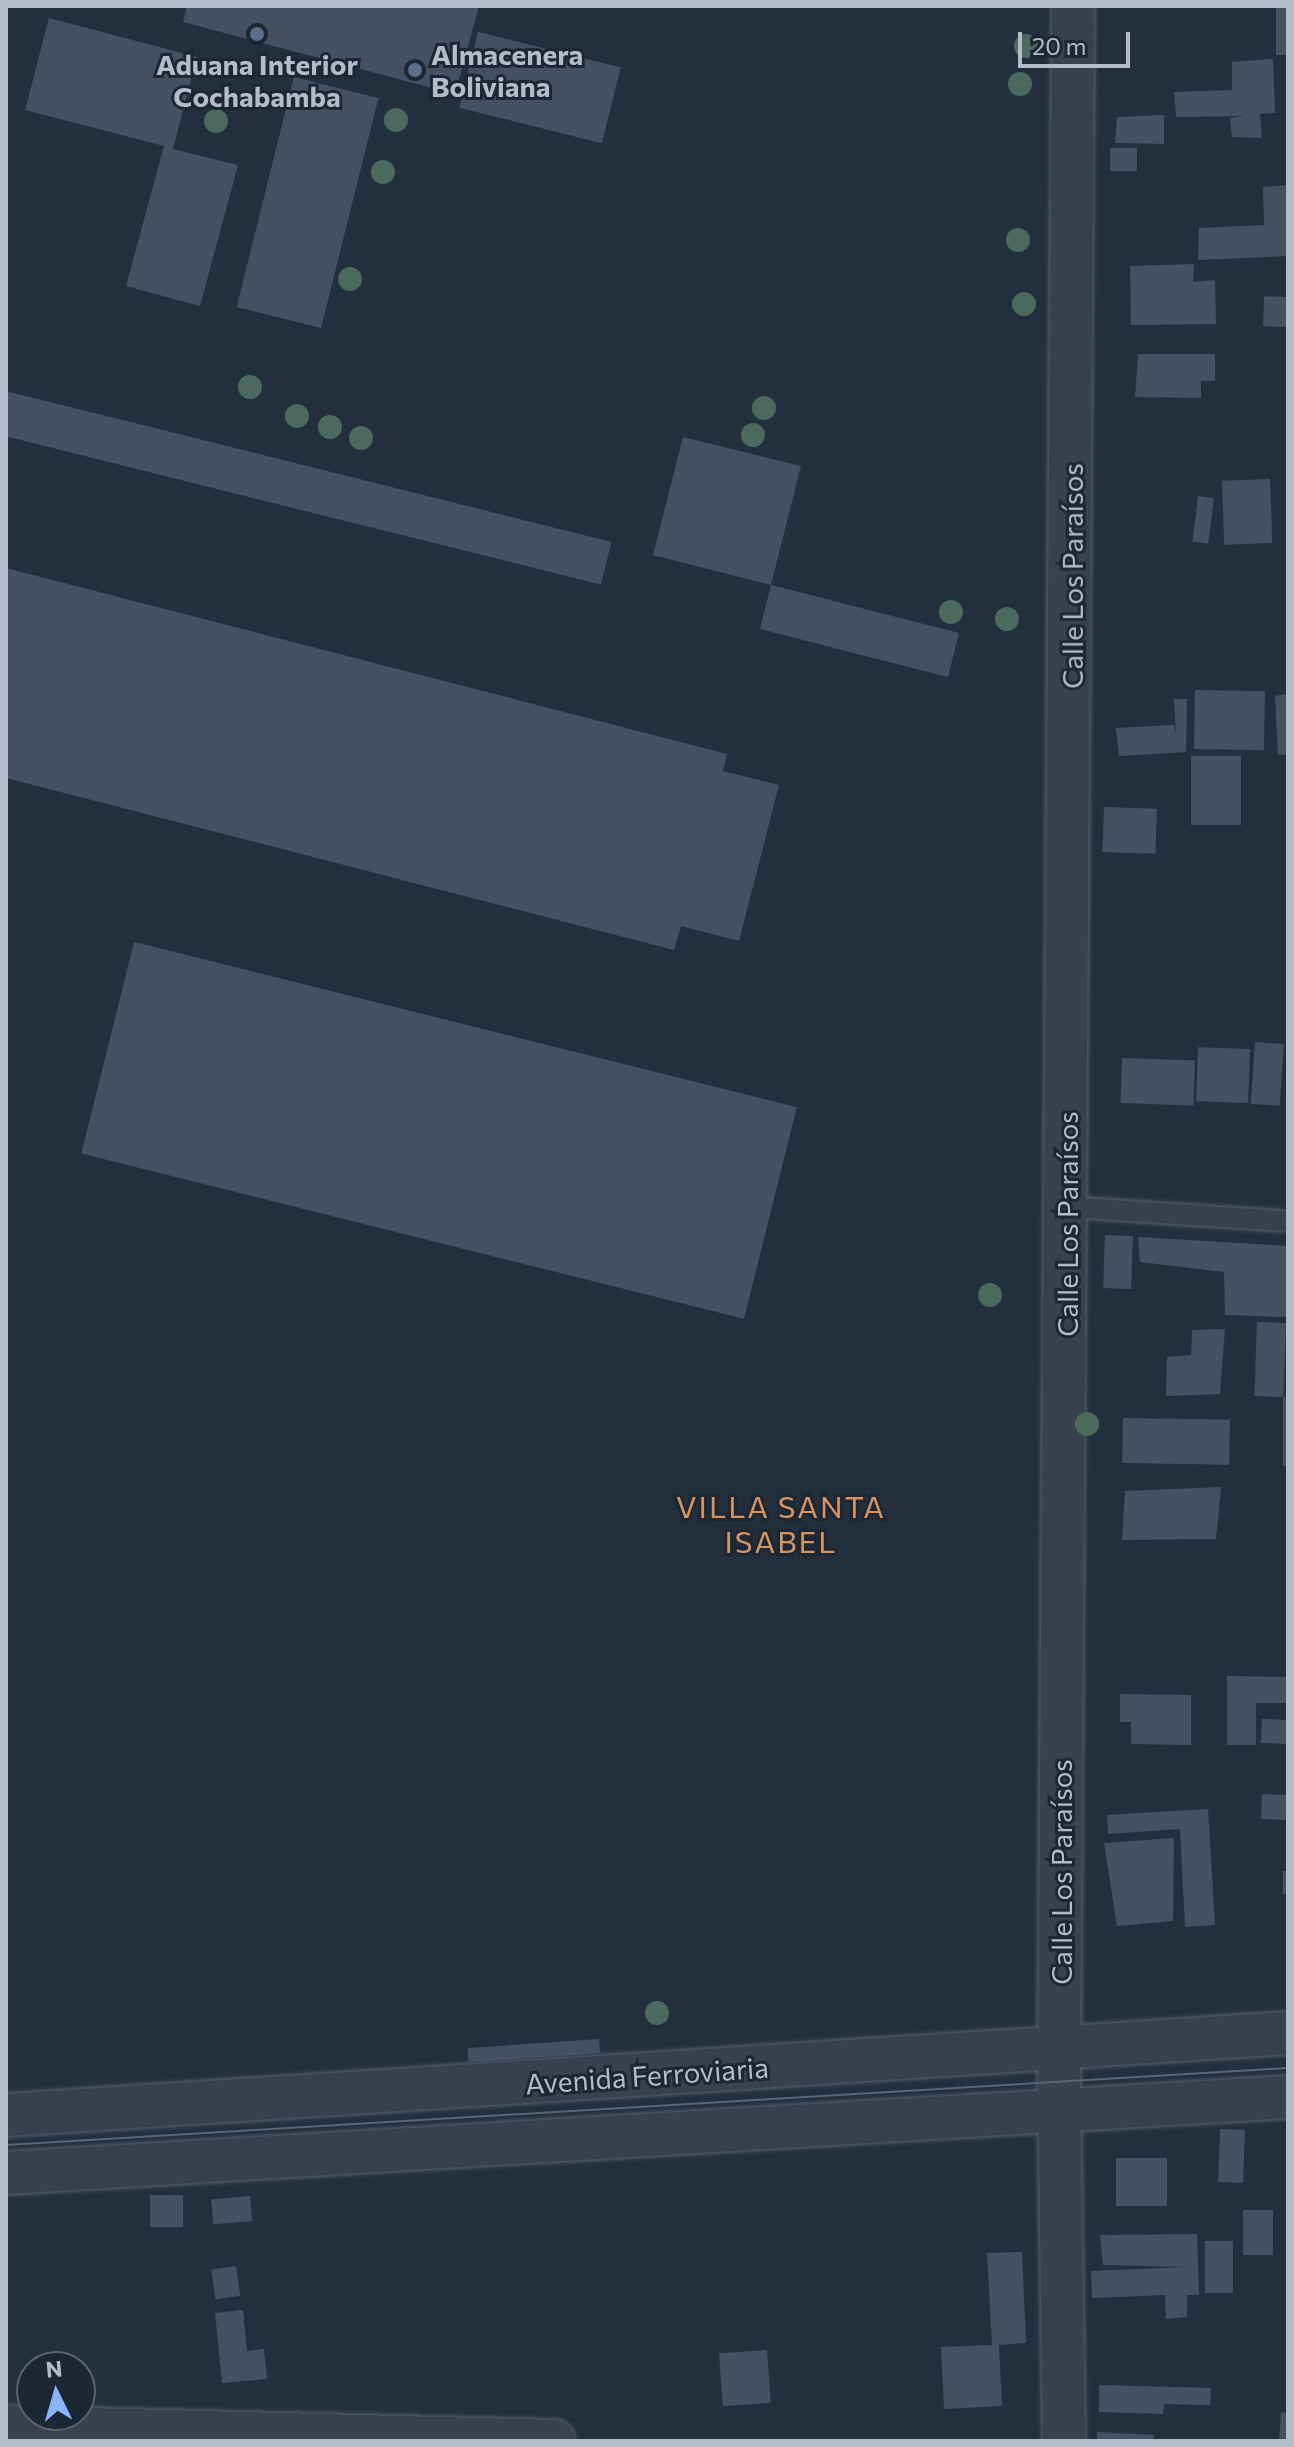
<!DOCTYPE html>
<meta charset="utf-8">
<style>
body{margin:0}
#map{position:relative;width:1294px;height:2447px;overflow:hidden;background:#242f3e;font-family:Commissioner,sans-serif}
div>[style]{position:absolute}
.building>*{inset:0;background:#455162;transform-origin:0 0}
.roads{filter:drop-shadow(0 0 2px #565f6c) drop-shadow(0 0 2px #565f6c)}
.lane>*{height:20px;margin:-10px;padding:0 10px;transform-origin:10px;border-radius:10px;background:#38414e}
.street>*{height:42px;margin:-21px;padding:0 21px;transform-origin:21px;border-radius:21px;background:#38414e}
.tram>*{height:2px;margin:-1px;padding:0 1px;transform-origin:1px;border-radius:1px;background:#5a6575}
.trees>*{width:24px;height:24px;margin:-12px;border-radius:50%;background:#4b6a5d}
.dots>*{width:22px;height:22px;translate:-50% -50%;box-sizing:border-box;border:4px solid #1d2633;border-radius:50%}
span{translate:-50% -50%;white-space:nowrap;text-align:center;line-height:1.15;-webkit-text-stroke:6px #1d2633;paint-order:stroke}
.poi-label{font-size:28px;color:#b4bcc9;font-weight:700}
.left{translate:0 -50%;text-align:left}
.street-label{font-size:28px;color:#b4bcc9}
.neighbourhood-label{font-size:30px;color:#d59563;letter-spacing:2px}
.frame{position:absolute;inset:0;border:8px solid #b4bcc9;pointer-events:none}
.north{position:absolute;left:16px;top:2351px;width:80px;height:80px;box-sizing:border-box;background:#1d2633;border:2px solid #59626f;border-radius:50%;rotate:355deg;font-size:22px;font-weight:700;line-height:32px;text-align:center;color:#b4bcc9}
.north::after{content:'';display:block;margin:auto;width:28px;height:36px;background:#8ab4f8;clip-path:polygon(50% 0,100% 100%,50% 72%,0 100%)}
.scale{position:absolute;left:1018px;top:32px;width:112px;height:36px;box-sizing:border-box;border:4px solid #b4bcc9;border-top:0;padding-left:10px;font-size:24px;line-height:28px;white-space:nowrap;color:#b4bcc9;-webkit-text-stroke:6px #1d2633;paint-order:stroke}
</style>
<div id="map">
<div class="building">
<i style="clip-path:polygon(187px 6px,479px 6px,455px 94px,183px 22px)"></i>
<i style="left:1276px;top:6px;width:12px;height:49px"></i>
<i style="clip-path:polygon(49px 18px,197px 57px,173px 149px,238px 165px,200px 306px,126px 286px,164px 146px,25px 110px)"></i>
<i style="left:478px;top:32px;width:147px;height:78px;rotate:14deg"></i>
<i style="clip-path:polygon(1273px 59px,1275px 113px,1260px 114px,1262px 138px,1232px 137px,1230px 118px,1245px 116px,1176px 117px,1174px 92px,1232px 90px,1232px 62px)"></i>
<i style="left:294px;top:77px;width:87px;height:237px;rotate:14deg"></i>
<i style="clip-path:polygon(1164px 115px,1164px 144px,1115px 143px,1117px 117px)"></i>
<i style="left:1110px;top:148px;width:27px;height:23px"></i>
<i style="clip-path:polygon(1288px 185px,1288px 256px,1198px 260px,1199px 228px,1264px 225px,1263px 187px)"></i>
<i style="clip-path:polygon(1194px 264px,1193px 282px,1215px 280px,1216px 324px,1131px 325px,1130px 266px)"></i>
<i style="left:1288px;top:297px;width:30px;height:24px;rotate:92deg"></i>
<i style="clip-path:polygon(1138px 354px,1215px 354px,1215px 381px,1201px 381px,1201px 398px,1135px 397px)"></i>
<i style="left:6px;top:391px;width:624px;height:44px;rotate:14deg"></i>
<i style="clip-path:polygon(683px 437px,801px 466px,771px 585px,959px 633px,948px 677px,760px 629px,771px 585px,653px 555px)"></i>
<i style="left:1270px;top:479px;width:64px;height:48px;rotate:88deg"></i>
<i style="left:1198px;top:496px;width:16px;height:46px;rotate:7deg"></i>
<i style="clip-path:polygon(6px 568px,727px 754px,723px 771px,779px 785px,739px 941px,681px 926px,674px 950px,6px 778px)"></i>
<i style="left:1195px;top:690px;width:70px;height:59px;rotate:1deg"></i>
<i style="clip-path:polygon(1288px 694px,1288px 754px,1278px 755px,1275px 696px)"></i>
<i style="clip-path:polygon(1174px 699px,1187px 699px,1186px 752px,1119px 756px,1116px 728px,1174px 725px,1176px 735px)"></i>
<i style="left:1191px;top:756px;width:50px;height:69px"></i>
<i style="left:1104px;top:807px;width:53px;height:45px;rotate:2deg"></i>
<i style="left:134px;top:942px;width:683px;height:218px;rotate:14deg"></i>
<i style="left:1255px;top:1042px;width:29px;height:62px;rotate:4deg"></i>
<i style="left:1250px;top:1049px;width:54px;height:52px;rotate:92deg"></i>
<i style="left:1122px;top:1058px;width:73px;height:45px;rotate:2deg"></i>
<i style="left:1105px;top:1235px;width:28px;height:53px;rotate:2deg"></i>
<i style="clip-path:polygon(1138px 1237px,1288px 1246px,1288px 1317px,1225px 1315px,1224px 1272px,1140px 1262px)"></i>
<i style="left:1286px;top:1323px;width:74px;height:29px;rotate:92deg"></i>
<i style="clip-path:polygon(1225px 1329px,1220px 1394px,1166px 1396px,1167px 1357px,1191px 1355px,1192px 1330px)"></i>
<i style="left:1283px;top:1397px;width:5px;height:69px"></i>
<i style="left:1123px;top:1418px;width:107px;height:45px;rotate:1deg"></i>
<i style="clip-path:polygon(1221px 1487px,1216px 1539px,1122px 1540px,1125px 1491px)"></i>
<i style="clip-path:polygon(1227px 1676px,1288px 1677px,1288px 1703px,1256px 1703px,1256px 1745px,1227px 1745px)"></i>
<i style="clip-path:polygon(1120px 1694px,1191px 1695px,1191px 1745px,1131px 1744px,1131px 1722px,1120px 1722px)"></i>
<i style="left:1262px;top:1719px;width:26px;height:24px;rotate:2deg"></i>
<i style="left:1262px;top:1794px;width:26px;height:25px;rotate:2deg"></i>
<i style="clip-path:polygon(1208px 1809px,1215px 1925px,1185px 1927px,1180px 1829px,1108px 1834px,1107px 1815px)"></i>
<i style="clip-path:polygon(1174px 1838px,1173px 1921px,1117px 1926px,1104px 1843px)"></i>
<i style="left:1283px;top:1871px;width:5px;height:23px"></i>
<i style="left:599px;top:2039px;width:14px;height:132px;rotate:86deg"></i>
<i style="left:1220px;top:2129px;width:25px;height:53px;rotate:2deg"></i>
<i style="left:1116px;top:2158px;width:51px;height:48px"></i>
<i style="left:150px;top:2195px;width:33px;height:32px"></i>
<i style="left:250px;top:2196px;width:25px;height:39px;rotate:85deg"></i>
<i style="left:1243px;top:2210px;width:30px;height:45px"></i>
<i style="clip-path:polygon(1197px 2234px,1199px 2295px,1187px 2295px,1187px 2317px,1166px 2319px,1165px 2295px,1092px 2298px,1091px 2271px,1184px 2267px,1103px 2265px,1100px 2235px)"></i>
<i style="left:1205px;top:2241px;width:28px;height:52px"></i>
<i style="clip-path:polygon(1022px 2252px,1026px 2343px,999px 2345px,1002px 2406px,944px 2409px,941px 2347px,992px 2345px,987px 2253px)"></i>
<i style="left:236px;top:2266px;width:30px;height:25px;rotate:82deg"></i>
<i style="clip-path:polygon(243px 2310px,247px 2351px,264px 2349px,267px 2379px,222px 2383px,215px 2313px)"></i>
<i style="left:767px;top:2350px;width:53px;height:48px;rotate:86deg"></i>
<i style="clip-path:polygon(1099px 2385px,1211px 2388px,1210px 2405px,1164px 2404px,1163px 2414px,1099px 2412px)"></i>
<i style="clip-path:polygon(1281px 2412px,1288px 2413px,1288px 2441px,1279px 2441px)"></i>
<i style="clip-path:polygon(1097px 2432px,1154px 2435px,1153px 2441px,1097px 2441px)"></i>
</div>
<div class="roads">
<div class="lane">
<i style="left:1067px;top:1207px;width:215px;rotate:3.7deg"></i>
</div>
<div class="street">
<i style="left:6px;top:2115px;width:1285px;rotate:-3.66deg"></i>
<i style="left:6px;top:2173px;width:1284px;rotate:-3.39deg"></i>
<i style="left:6px;top:2427px;width:548px;rotate:1.46deg"></i>
<i style="left:1064px;top:2441px;width:360px;rotate:-90.8deg"></i>
<i style="left:1059px;top:2081px;width:2075px;rotate:-89.61deg"></i>
</div>
</div>
<div class="tram">
<i style="left:6px;top:2145px;width:1284px;rotate:-3.44deg"></i>
</div>
<div class="trees">
<i style="left:1026px;top:46px"></i>
<i style="left:1020px;top:84px"></i>
<i style="left:396px;top:120px"></i>
<i style="left:216px;top:121px"></i>
<i style="left:383px;top:172px"></i>
<i style="left:1018px;top:240px"></i>
<i style="left:350px;top:279px"></i>
<i style="left:1024px;top:304px"></i>
<i style="left:250px;top:387px"></i>
<i style="left:764px;top:408px"></i>
<i style="left:297px;top:416px"></i>
<i style="left:330px;top:427px"></i>
<i style="left:753px;top:435px"></i>
<i style="left:361px;top:438px"></i>
<i style="left:951px;top:612px"></i>
<i style="left:1007px;top:619px"></i>
<i style="left:990px;top:1295px"></i>
<i style="left:1087px;top:1424px"></i>
<i style="left:657px;top:2013px"></i>
</div>
<div class="dots">
<i style="left:257px;top:34px;background:#5c6f8a"></i>
<i style="left:415px;top:70px;background:#5c6f8a"></i>
</div>
<div class="poi-label">
<span class="left" style="left:431px;top:70px">Almacenera<br>Boliviana</span>
<span style="left:257px;top:80px">Aduana Interior<br>Cochabamba</span>
</div>
<div class="street-label">
<span style="left:1072px;top:576px;rotate:-90deg">Calle Los Paraísos</span>
<span style="left:1067px;top:1224px;rotate:-90deg">Calle Los Paraísos</span>
<span style="left:1061px;top:1872px;rotate:-90deg">Calle Los Paraísos</span>
<span style="left:647px;top:2075px;rotate:-4deg">Avenida Ferroviaria</span>
</div>
<div class="neighbourhood-label">
<span style="left:781px;top:1523px">VILLA SANTA<br>ISABEL</span>
</div>
<div class="frame"></div>
<div class="north">N</div>
<div class="scale">20 m</div>
</div>
